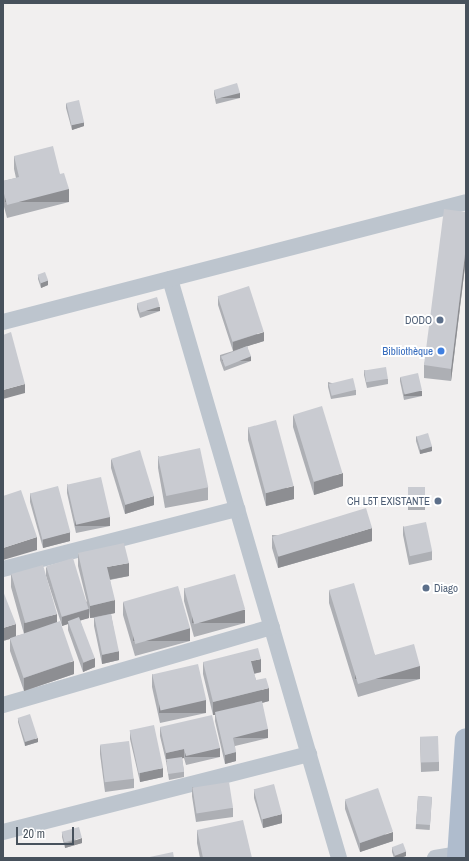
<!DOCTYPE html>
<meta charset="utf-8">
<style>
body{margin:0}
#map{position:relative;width:469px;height:861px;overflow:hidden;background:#f1efef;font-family:"Archivo Narrow",sans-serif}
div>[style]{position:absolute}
.minor>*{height:16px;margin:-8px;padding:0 8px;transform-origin:8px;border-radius:8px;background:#bdc5ce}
.primary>*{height:22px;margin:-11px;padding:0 11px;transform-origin:11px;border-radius:11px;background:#afbccd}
.wall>*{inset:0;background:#adafb4;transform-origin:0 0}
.shaded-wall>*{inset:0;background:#8d8e92;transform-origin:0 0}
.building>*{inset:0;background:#c9cbd1;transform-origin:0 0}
.dots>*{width:11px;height:11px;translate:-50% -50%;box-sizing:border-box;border:2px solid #fff;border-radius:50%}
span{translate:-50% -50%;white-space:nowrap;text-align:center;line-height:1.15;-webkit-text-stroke:4px #fff;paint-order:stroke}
.service-label{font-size:11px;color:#4e5e75}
.right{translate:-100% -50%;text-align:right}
.left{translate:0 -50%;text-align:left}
.shop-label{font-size:11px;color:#366cbe}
.frame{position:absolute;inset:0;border:4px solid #47515c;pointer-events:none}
.scale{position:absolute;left:16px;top:827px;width:58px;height:18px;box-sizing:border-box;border:2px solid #47515c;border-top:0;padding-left:5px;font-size:12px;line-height:14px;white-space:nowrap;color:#47515c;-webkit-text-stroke:3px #fff;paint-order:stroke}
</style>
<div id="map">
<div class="minor">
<i style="left:170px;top:279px;width:603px;rotate:73.73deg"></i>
<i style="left:3px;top:322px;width:478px;rotate:-14.5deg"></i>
<i style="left:3px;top:569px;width:242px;rotate:-14.4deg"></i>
<i style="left:3px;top:705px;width:280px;rotate:-16.2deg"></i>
<i style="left:3px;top:832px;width:316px;rotate:-14.3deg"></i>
<i style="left:435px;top:858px;width:23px;rotate:-10deg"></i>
</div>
<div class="primary">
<i style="left:458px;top:858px;width:119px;rotate:-86.2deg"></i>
</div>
<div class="wall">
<i style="clip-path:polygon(214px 90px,240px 98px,216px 104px,214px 94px)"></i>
<i style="clip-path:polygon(66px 103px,84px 126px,72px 130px,66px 108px)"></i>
<i style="clip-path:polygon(14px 156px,60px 174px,69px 202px,7px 218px,3px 203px,3px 181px,16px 178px,14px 169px)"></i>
<i style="clip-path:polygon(466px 212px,466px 258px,451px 381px,424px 378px,424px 365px)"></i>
<i style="clip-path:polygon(38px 275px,48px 285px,41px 288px,38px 279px)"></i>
<i style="clip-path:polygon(218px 296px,264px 341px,247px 346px,251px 361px,224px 371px,220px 360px,220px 355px,233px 351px,218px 305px)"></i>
<i style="clip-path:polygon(137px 304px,160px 311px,140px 318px,137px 309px)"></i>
<i style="clip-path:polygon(364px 370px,388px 379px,388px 384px,367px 388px,364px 375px)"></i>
<i style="clip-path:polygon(400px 377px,422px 396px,404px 400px,400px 381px)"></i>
<i style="clip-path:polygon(328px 382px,356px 390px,356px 395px,331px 399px,328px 387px)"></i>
<i style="clip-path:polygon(293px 415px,343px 486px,314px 495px,293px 427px)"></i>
<i style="clip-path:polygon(248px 427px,294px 499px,266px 506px,248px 440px)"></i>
<i style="clip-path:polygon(416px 436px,432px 451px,420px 454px,416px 441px)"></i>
<i style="clip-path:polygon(158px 456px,208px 487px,208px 500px,165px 508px,158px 468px)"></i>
<i style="clip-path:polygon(111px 459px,154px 505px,125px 514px,111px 468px)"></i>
<i style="clip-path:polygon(67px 484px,110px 526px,76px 533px,67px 493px)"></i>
<i style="left:408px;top:487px;width:17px;height:23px"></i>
<i style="clip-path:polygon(30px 493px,70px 541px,43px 548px,30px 502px)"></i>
<i style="clip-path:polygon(403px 526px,432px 551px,432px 560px,409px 565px,403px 535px)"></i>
<i style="clip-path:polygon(272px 535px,372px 541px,278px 568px,272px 548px)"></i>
<i style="clip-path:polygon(78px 553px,129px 576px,110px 580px,115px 613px,111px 614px,119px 660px,102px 664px,94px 626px,94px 618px,90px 618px,89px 611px,89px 618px,80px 620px,95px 667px,83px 672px,68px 630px,68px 624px,62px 626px,46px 576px,46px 567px,87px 602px,78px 566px)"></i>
<i style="clip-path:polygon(11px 574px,57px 622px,74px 674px,24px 691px,10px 651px,10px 639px,3px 641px,16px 636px,24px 634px,11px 587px)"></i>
<i style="clip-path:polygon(184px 588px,245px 623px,194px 637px,184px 601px)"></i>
<i style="clip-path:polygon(329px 590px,375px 655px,420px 679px,358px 697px,329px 603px)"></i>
<i style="clip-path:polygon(123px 602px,190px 641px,135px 656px,123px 615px)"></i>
<i style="clip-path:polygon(203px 662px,261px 672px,254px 674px,256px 680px,269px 701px,262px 703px,268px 738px,235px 746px,236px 761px,225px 764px,215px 721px,215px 715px,213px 715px,203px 674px)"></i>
<i style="clip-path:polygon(152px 674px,206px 713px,160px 723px,152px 687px)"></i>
<i style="clip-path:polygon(18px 718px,38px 742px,25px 746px,18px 722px)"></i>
<i style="clip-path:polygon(160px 727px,220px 757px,186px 765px,184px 758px,182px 758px,184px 772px,184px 777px,169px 780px,166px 761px,160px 736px)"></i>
<i style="clip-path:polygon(130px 730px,163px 777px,140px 782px,130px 739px)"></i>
<i style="clip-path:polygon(420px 737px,439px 762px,439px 771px,421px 772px)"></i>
<i style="clip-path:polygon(100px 745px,134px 779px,134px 788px,105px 792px,100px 754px)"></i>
<i style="clip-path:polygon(192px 787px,233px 808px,233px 817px,196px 822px,192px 796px)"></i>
<i style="clip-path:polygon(254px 789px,282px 823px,263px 828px,254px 798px)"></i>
<i style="left:418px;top:796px;width:14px;height:33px;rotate:4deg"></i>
<i style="clip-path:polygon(345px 800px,393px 841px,360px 852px,345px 809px)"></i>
<i style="clip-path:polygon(197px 830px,252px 858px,200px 858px,197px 843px)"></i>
<i style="clip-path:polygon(62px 832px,82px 843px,65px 848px,62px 837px)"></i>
<i style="clip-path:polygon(392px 847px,406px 856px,400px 858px,394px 858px,392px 852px)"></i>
</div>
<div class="shaded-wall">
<i style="left:240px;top:93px;width:5px;height:25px;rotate:90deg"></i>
<i style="clip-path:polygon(84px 122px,84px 126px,72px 130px,72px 125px)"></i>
<i style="left:69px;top:189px;width:13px;height:64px;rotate:90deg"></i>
<i style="clip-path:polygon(466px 246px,466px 258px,451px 381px,451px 369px)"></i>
<i style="clip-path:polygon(48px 280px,48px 285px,41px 288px,41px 283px)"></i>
<i style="left:160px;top:307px;width:4px;height:21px;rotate:90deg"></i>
<i style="clip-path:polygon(264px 332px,264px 341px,233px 351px,233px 342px)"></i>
<i style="left:251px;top:356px;width:5px;height:29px;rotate:90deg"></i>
<i style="clip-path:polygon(25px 384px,25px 393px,3px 399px,3px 390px)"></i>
<i style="left:422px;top:391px;width:5px;height:18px;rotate:90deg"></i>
<i style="clip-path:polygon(432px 446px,432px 451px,420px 454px,420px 449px)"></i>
<i style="clip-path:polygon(343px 473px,343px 486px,314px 495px,314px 482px)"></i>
<i style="clip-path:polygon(294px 486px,294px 499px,266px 506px,266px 493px)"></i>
<i style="clip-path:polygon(154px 496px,154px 505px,125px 514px,125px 505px)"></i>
<i style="left:110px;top:517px;width:9px;height:35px;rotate:90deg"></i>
<i style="clip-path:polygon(372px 528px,372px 541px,278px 568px,278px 556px)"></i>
<i style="clip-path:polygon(70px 532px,70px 541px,43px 548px,43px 539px)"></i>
<i style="clip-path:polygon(37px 537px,37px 550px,3px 560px,3px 548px)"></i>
<i style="clip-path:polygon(129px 563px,129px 576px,107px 580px,107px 567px)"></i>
<i style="clip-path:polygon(115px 600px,115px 613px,90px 618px,90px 606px)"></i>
<i style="clip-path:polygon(89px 609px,89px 618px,69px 624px,68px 621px,68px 624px,62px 626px,62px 617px)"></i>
<i style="left:245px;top:610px;width:13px;height:53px;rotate:90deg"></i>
<i style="clip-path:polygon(57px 614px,57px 627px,24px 636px,24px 623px)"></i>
<i style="clip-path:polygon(16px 624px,16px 637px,3px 641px,3px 628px)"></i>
<i style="left:190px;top:628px;width:13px;height:57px;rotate:90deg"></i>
<i style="clip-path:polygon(119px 651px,119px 660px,102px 664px,102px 655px)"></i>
<i style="clip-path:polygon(95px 658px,95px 667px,83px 672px,83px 663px)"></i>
<i style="clip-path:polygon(261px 659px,261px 672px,251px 674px,251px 661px)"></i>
<i style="clip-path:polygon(74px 661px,74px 674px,24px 691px,24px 678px)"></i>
<i style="left:420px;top:666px;width:13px;height:65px;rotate:90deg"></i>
<i style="clip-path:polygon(269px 688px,269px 701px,216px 715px,215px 712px,215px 715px,213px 715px,213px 702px)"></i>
<i style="left:206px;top:700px;width:13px;height:47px;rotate:90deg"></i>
<i style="left:268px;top:729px;width:9px;height:36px;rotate:90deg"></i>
<i style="clip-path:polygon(38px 738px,38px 742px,25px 746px,25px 742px)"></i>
<i style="left:220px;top:748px;width:9px;height:35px;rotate:90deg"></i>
<i style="clip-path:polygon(184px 749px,184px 758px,166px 762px,166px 753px)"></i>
<i style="clip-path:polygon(236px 752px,236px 761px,225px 764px,225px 755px)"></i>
<i style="clip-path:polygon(163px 768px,163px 777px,140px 782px,140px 773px)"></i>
<i style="clip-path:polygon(282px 814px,282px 823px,263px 828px,263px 819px)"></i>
<i style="clip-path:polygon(393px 832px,393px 841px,360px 852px,360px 843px)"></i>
<i style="clip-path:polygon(82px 838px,82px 843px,65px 848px,65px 844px)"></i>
<i style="clip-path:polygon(406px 851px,406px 856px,400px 858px,395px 858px,395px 855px)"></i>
</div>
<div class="building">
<i style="clip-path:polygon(237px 83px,240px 93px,216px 99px,214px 90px)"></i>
<i style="left:79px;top:100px;width:23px;height:13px;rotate:77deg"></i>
<i style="clip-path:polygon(53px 146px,60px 174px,64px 173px,69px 189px,7px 205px,3px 190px,3px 181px,19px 177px,14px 156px)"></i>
<i style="clip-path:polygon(444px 209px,466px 212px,466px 246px,451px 369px,424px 365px)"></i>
<i style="left:45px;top:272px;width:9px;height:8px;rotate:69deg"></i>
<i style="left:249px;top:286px;width:48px;height:33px;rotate:72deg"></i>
<i style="left:157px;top:297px;width:10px;height:21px;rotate:73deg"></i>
<i style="clip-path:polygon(11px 332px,25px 384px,3px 390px,3px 335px)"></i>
<i style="left:247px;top:346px;width:11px;height:28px;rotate:68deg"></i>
<i style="left:386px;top:367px;width:12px;height:22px;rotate:81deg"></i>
<i style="left:418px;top:373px;width:18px;height:18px;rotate:77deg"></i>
<i style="left:353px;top:378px;width:12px;height:25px;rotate:76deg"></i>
<i style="left:322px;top:406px;width:70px;height:30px;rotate:73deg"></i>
<i style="left:276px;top:420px;width:68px;height:29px;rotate:75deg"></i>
<i style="left:428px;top:433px;width:14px;height:12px;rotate:73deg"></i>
<i style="left:200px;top:448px;width:40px;height:43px;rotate:78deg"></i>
<i style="left:140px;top:450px;width:48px;height:30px;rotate:73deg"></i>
<i style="left:101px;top:477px;width:41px;height:35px;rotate:77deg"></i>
<i style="left:58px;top:486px;width:48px;height:29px;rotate:75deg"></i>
<i style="left:408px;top:487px;width:17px;height:18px"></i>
<i style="clip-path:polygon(21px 490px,37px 537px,3px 548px,3px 496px)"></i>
<i style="left:366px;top:508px;width:21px;height:98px;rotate:73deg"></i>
<i style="left:426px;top:522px;width:30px;height:23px;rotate:78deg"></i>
<i style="clip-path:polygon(124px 543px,129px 563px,107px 567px,115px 600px,90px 606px,78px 553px)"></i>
<i style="left:73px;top:558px;width:53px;height:28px;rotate:73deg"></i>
<i style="left:43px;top:565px;width:51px;height:33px;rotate:74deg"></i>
<i style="left:235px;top:574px;width:37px;height:53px;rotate:74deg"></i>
<i style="clip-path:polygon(354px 583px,375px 655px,414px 644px,420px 666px,358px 684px,329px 590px)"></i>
<i style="left:178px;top:586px;width:44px;height:57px;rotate:74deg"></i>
<i style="clip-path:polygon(3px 591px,16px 624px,3px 628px)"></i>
<i style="left:111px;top:614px;width:38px;height:17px;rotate:78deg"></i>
<i style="left:79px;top:617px;width:44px;height:12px;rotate:69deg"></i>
<i style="left:60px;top:621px;width:42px;height:53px;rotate:71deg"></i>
<i style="clip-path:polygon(258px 648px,261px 659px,251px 661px,256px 680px,266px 678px,269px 688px,213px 702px,203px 662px)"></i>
<i style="left:198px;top:664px;width:37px;height:47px;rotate:77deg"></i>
<i style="clip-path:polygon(262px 701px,268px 729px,233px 738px,236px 752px,225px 755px,215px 712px)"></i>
<i style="left:30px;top:714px;width:25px;height:13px;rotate:72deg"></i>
<i style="clip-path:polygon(212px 715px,220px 748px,186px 756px,184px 749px,166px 753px,160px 727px)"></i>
<i style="left:154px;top:725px;width:44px;height:25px;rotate:78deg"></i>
<i style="left:438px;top:736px;width:26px;height:18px;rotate:88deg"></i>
<i style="left:129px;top:741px;width:38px;height:29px;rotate:83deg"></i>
<i style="left:182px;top:757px;width:15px;height:16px;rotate:82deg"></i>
<i style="left:229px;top:782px;width:26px;height:37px;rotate:81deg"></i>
<i style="left:274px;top:784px;width:31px;height:21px;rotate:75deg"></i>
<i style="left:378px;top:788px;width:46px;height:35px;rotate:71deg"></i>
<i style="left:418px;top:796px;width:14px;height:28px;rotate:4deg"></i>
<i style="clip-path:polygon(243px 820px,252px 858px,203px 858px,197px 830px)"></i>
<i style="left:79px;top:827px;width:11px;height:18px;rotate:75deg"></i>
<i style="left:403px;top:843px;width:9px;height:12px;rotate:69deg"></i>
<i style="clip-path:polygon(173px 852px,174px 858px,145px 858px)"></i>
</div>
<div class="dots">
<i style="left:440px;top:320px;background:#5c6f8a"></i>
<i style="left:441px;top:351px;background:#3f7fe0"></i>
<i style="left:438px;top:501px;background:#5c6f8a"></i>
<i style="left:426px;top:588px;background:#5c6f8a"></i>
</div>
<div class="service-label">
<span class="right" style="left:432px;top:320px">DODO</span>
<span class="right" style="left:430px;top:501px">CH L5T EXISTANTE</span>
<span class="left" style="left:434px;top:588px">Diago</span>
</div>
<div class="shop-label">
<span class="right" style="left:433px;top:351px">Bibliothèque</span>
</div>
<div class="frame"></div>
<div class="scale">20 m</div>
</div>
